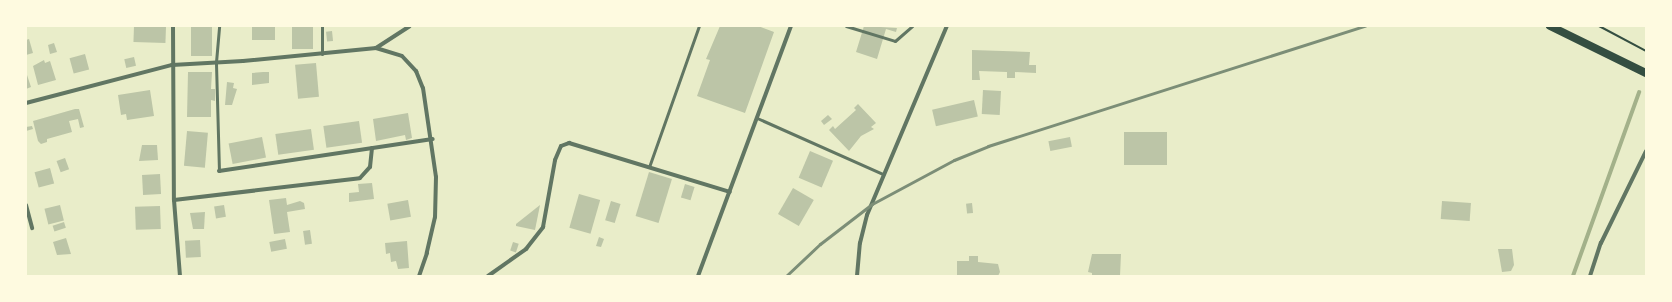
<!DOCTYPE html>
<style>
body{margin:0}
#map{position:relative;width:1672px;height:302px;overflow:hidden;background:#e9edc9;font-family:Montserrat,sans-serif}
div>[style]{position:absolute}
.stream>*{height:3.5px;margin:-1.75px;padding:0 1.75px;transform-origin:1.75px;border-radius:1.75px;background:#a3b18a}
.building>*{inset:0;background:#bcc5a7;transform-origin:0 0}
.path>*{height:2px;margin:-1px;padding:0 1px;transform-origin:1px;border-radius:1px;background:#344e41}
.service>*{height:3px;margin:-1.5px;padding:0 1.5px;transform-origin:1.5px;border-radius:1.5px;background:#617663}
.minor>*{height:4px;margin:-2px;padding:0 2px;transform-origin:2px;border-radius:2px;background:#617663}
.secondary>*{height:8px;margin:-4px;padding:0 4px;transform-origin:4px;border-radius:4px;background:#344e41}
.rail>*{height:3px;margin:-1.5px;padding:0 1.5px;transform-origin:1.5px;border-radius:1.5px;background:#7c8e77}
span{translate:-50% -50%;white-space:nowrap;text-align:center;line-height:1.15;-webkit-text-stroke:3px #fefae0;paint-order:stroke}
.frame{position:absolute;inset:0;border:27px solid #fefae0;pointer-events:none}
</style>
<div id="map">
<div class="stream">
<i style="left:1573px;top:276px;width:195px;rotate:-70.2deg"></i>
</div>
<div class="building">
<i style="left:134px;top:26px;width:32px;height:16px;rotate:2deg"></i>
<i style="left:191px;top:26px;width:21px;height:30px"></i>
<i style="left:252px;top:26px;width:23px;height:14px"></i>
<i style="left:292px;top:26px;width:21px;height:23px"></i>
<i style="clip-path:polygon(720px 26px,758px 26px,774px 32px,745px 113px,697px 96px,710px 60px,706px 59px)"></i>
<i style="clip-path:polygon(864px 26px,897px 28px,896px 32px,886px 29px,877px 59px,856px 52px)"></i>
<i style="left:332px;top:31px;width:10px;height:6px;rotate:84deg"></i>
<i style="clip-path:polygon(29px 39px,33px 53px,26px 55px,26px 40px)"></i>
<i style="clip-path:polygon(54px 43px,57px 52px,50px 54px,48px 45px)"></i>
<i style="clip-path:polygon(972px 50px,1030px 52px,1029px 65px,1036px 65px,1036px 73px,1015px 72px,1015px 78px,1007px 78px,1007px 72px,979px 71px,980px 80px,972px 80px)"></i>
<i style="left:85px;top:54px;width:16px;height:16px;rotate:75deg"></i>
<i style="left:134px;top:57px;width:9px;height:10px;rotate:77deg"></i>
<i style="clip-path:polygon(44px 60px,45px 63px,50px 61px,56px 80px,38px 85px,33px 66px)"></i>
<i style="left:316px;top:63px;width:34px;height:21px;rotate:85deg"></i>
<i style="clip-path:polygon(26px 72px,31px 87px,26px 89px)"></i>
<i style="clip-path:polygon(188px 72px,212px 72px,211px 89px,215px 89px,215px 101px,211px 100px,211px 117px,187px 117px)"></i>
<i style="clip-path:polygon(263px 72px,269px 72px,269px 83px,252px 85px,252px 73px)"></i>
<i style="clip-path:polygon(227px 82px,234px 83px,233px 88px,237px 89px,232px 105px,225px 105px)"></i>
<i style="clip-path:polygon(150px 90px,154px 116px,127px 120px,126px 114px,121px 115px,118px 95px)"></i>
<i style="left:983px;top:90px;width:18px;height:24px;rotate:3deg"></i>
<i style="left:974px;top:100px;width:17px;height:43px;rotate:77deg"></i>
<i style="clip-path:polygon(858px 104px,876px 123px,871px 127px,874px 129px,861px 136px,849px 151px,829px 130px,833px 126px,835px 129px,856px 110px,854px 108px)"></i>
<i style="clip-path:polygon(75px 109px,79px 109px,84px 127px,80px 128px,78px 119px,69px 121px,72px 132px,47px 139px,47px 142px,41px 144px,38px 141px,33px 121px)"></i>
<i style="clip-path:polygon(408px 113px,412px 138px,406px 140px,405px 135px,376px 141px,373px 119px)"></i>
<i style="clip-path:polygon(828px 115px,832px 119px,824px 125px,821px 121px)"></i>
<i style="left:359px;top:121px;width:22px;height:36px;rotate:82deg"></i>
<i style="clip-path:polygon(32px 126px,33px 129px,26px 131px,26px 127px)"></i>
<i style="left:311px;top:129px;width:21px;height:36px;rotate:82deg"></i>
<i style="left:187px;top:131px;width:21px;height:35px;rotate:5deg"></i>
<i style="left:1124px;top:132px;width:43px;height:33px"></i>
<i style="left:262px;top:137px;width:21px;height:34px;rotate:79deg"></i>
<i style="left:1070px;top:137px;width:10px;height:22px;rotate:79deg"></i>
<i style="clip-path:polygon(142px 145px,157px 145px,158px 160px,139px 161px)"></i>
<i style="left:810px;top:151px;width:25px;height:29px;rotate:23deg"></i>
<i style="left:65px;top:158px;width:12px;height:9px;rotate:70deg"></i>
<i style="left:50px;top:168px;width:16px;height:16px;rotate:75deg"></i>
<i style="left:649px;top:172px;width:24px;height:46px;rotate:17deg"></i>
<i style="left:160px;top:174px;width:20px;height:18px;rotate:87deg"></i>
<i style="clip-path:polygon(372px 183px,374px 199px,349px 202px,349px 193px,359px 192px,358px 184px)"></i>
<i style="left:685px;top:184px;width:10px;height:14px;rotate:17deg"></i>
<i style="left:793px;top:188px;width:24px;height:30px;rotate:30deg"></i>
<i style="left:579px;top:194px;width:22px;height:35px;rotate:16deg"></i>
<i style="clip-path:polygon(286px 198px,287px 205px,300px 201px,304px 203px,305px 209px,287px 212px,290px 232px,274px 234px,269px 200px)"></i>
<i style="left:408px;top:200px;width:17px;height:21px;rotate:80deg"></i>
<i style="left:611px;top:201px;width:10px;height:20px;rotate:17deg"></i>
<i style="left:1442px;top:201px;width:29px;height:18px;rotate:4deg"></i>
<i style="left:972px;top:203px;width:10px;height:6px;rotate:84deg"></i>
<i style="left:60px;top:205px;width:16px;height:16px;rotate:76deg"></i>
<i style="left:224px;top:205px;width:12px;height:10px;rotate:81deg"></i>
<i style="clip-path:polygon(540px 205px,535px 230px,516px 226px,516px 224px)"></i>
<i style="left:160px;top:206px;width:23px;height:25px;rotate:88deg"></i>
<i style="clip-path:polygon(205px 212px,204px 229px,193px 229px,190px 213px)"></i>
<i style="left:64px;top:222px;width:6px;height:12px;rotate:72deg"></i>
<i style="left:310px;top:230px;width:14px;height:7px;rotate:82deg"></i>
<i style="clip-path:polygon(599px 237px,604px 239px,601px 247px,596px 246px)"></i>
<i style="clip-path:polygon(66px 238px,71px 254px,57px 255px,53px 242px)"></i>
<i style="left:285px;top:239px;width:10px;height:16px;rotate:79deg"></i>
<i style="left:200px;top:240px;width:17px;height:15px;rotate:87deg"></i>
<i style="clip-path:polygon(407px 241px,409px 268px,398px 269px,396px 261px,391px 262px,390px 253px,386px 254px,385px 243px)"></i>
<i style="left:513px;top:242px;width:6px;height:9px;rotate:18deg"></i>
<i style="clip-path:polygon(1498px 249px,1512px 249px,1514px 265px,1511px 271px,1502px 272px)"></i>
<i style="clip-path:polygon(1092px 254px,1121px 254px,1120px 276px,1092px 276px,1092px 273px,1088px 272px)"></i>
<i style="clip-path:polygon(969px 256px,978px 256px,978px 262px,998px 264px,1000px 272px,998px 276px,957px 276px,957px 261px,969px 261px)"></i>
</div>
<div class="path">
<i style="left:1599px;top:26px;width:53px;rotate:28deg"></i>
</div>
<div class="service">
<i style="left:322px;top:26px;width:28px;rotate:90deg"></i>
<i style="left:846px;top:26px;width:51px;rotate:17deg"></i>
<i style="left:895px;top:41px;width:23px;rotate:-41deg"></i>
<i style="left:757px;top:118px;width:138px;rotate:24deg"></i>
<i style="left:649px;top:167px;width:150px;rotate:-70.5deg"></i>
<i style="left:219px;top:171px;width:109px;rotate:-91.6deg"></i>
<i style="left:216px;top:62px;width:36px;rotate:-85deg"></i>
</div>
<div class="minor">
<i style="left:173px;top:26px;width:174px;rotate:89.7deg"></i>
<i style="left:174px;top:200px;width:76px;rotate:85.5deg"></i>
<i style="left:376px;top:48px;width:27px;rotate:17deg"></i>
<i style="left:402px;top:56px;width:21px;rotate:47deg"></i>
<i style="left:416px;top:71px;width:18px;rotate:68deg"></i>
<i style="left:423px;top:88px;width:90px;rotate:81.7deg"></i>
<i style="left:436px;top:177px;width:40px;rotate:91.4deg"></i>
<i style="left:435px;top:217px;width:37px;rotate:103deg"></i>
<i style="left:427px;top:253px;width:24px;rotate:109deg"></i>
<i style="left:26px;top:103px;width:151px;rotate:-14.6deg"></i>
<i style="left:172px;top:65px;width:71px;rotate:-3.2deg"></i>
<i style="left:243px;top:61px;width:134px;rotate:-5.6deg"></i>
<i style="left:376px;top:48px;width:40px;rotate:-32.9deg"></i>
<i style="left:219px;top:171px;width:216px;rotate:-8.5deg"></i>
<i style="left:174px;top:200px;width:187px;rotate:-6.7deg"></i>
<i style="left:360px;top:178px;width:15px;rotate:-48deg"></i>
<i style="left:370px;top:167px;width:19px;rotate:-84deg"></i>
<i style="left:26px;top:205px;width:24px;rotate:75deg"></i>
<i style="left:488px;top:276px;width:47px;rotate:-35.4deg"></i>
<i style="left:526px;top:249px;width:28px;rotate:-52deg"></i>
<i style="left:543px;top:227px;width:68px;rotate:-79.8deg"></i>
<i style="left:555px;top:160px;width:15px;rotate:-67deg"></i>
<i style="left:561px;top:146px;width:9px;rotate:-21deg"></i>
<i style="left:569px;top:143px;width:168px;rotate:16.9deg"></i>
<i style="left:698px;top:276px;width:267px;rotate:-69.6deg"></i>
<i style="left:857px;top:276px;width:33px;rotate:-85deg"></i>
<i style="left:860px;top:243px;width:29px;rotate:-76deg"></i>
<i style="left:867px;top:215px;width:205px;rotate:-67.1deg"></i>
<i style="left:1590px;top:276px;width:35px;rotate:-72deg"></i>
<i style="left:1601px;top:243px;width:102px;rotate:-63.9deg"></i>
</div>
<div class="secondary">
<i style="left:1550px;top:26px;width:107px;rotate:26.1deg"></i>
</div>
<div class="rail">
<i style="left:786px;top:276px;width:47px;rotate:-43.3deg"></i>
<i style="left:820px;top:244px;width:66px;rotate:-37.6deg"></i>
<i style="left:872px;top:204px;width:93px;rotate:-28.2deg"></i>
<i style="left:954px;top:160px;width:37px;rotate:-22deg"></i>
<i style="left:988px;top:146px;width:396px;rotate:-17.7deg"></i>
</div>
<div class="frame"></div>
</div>
